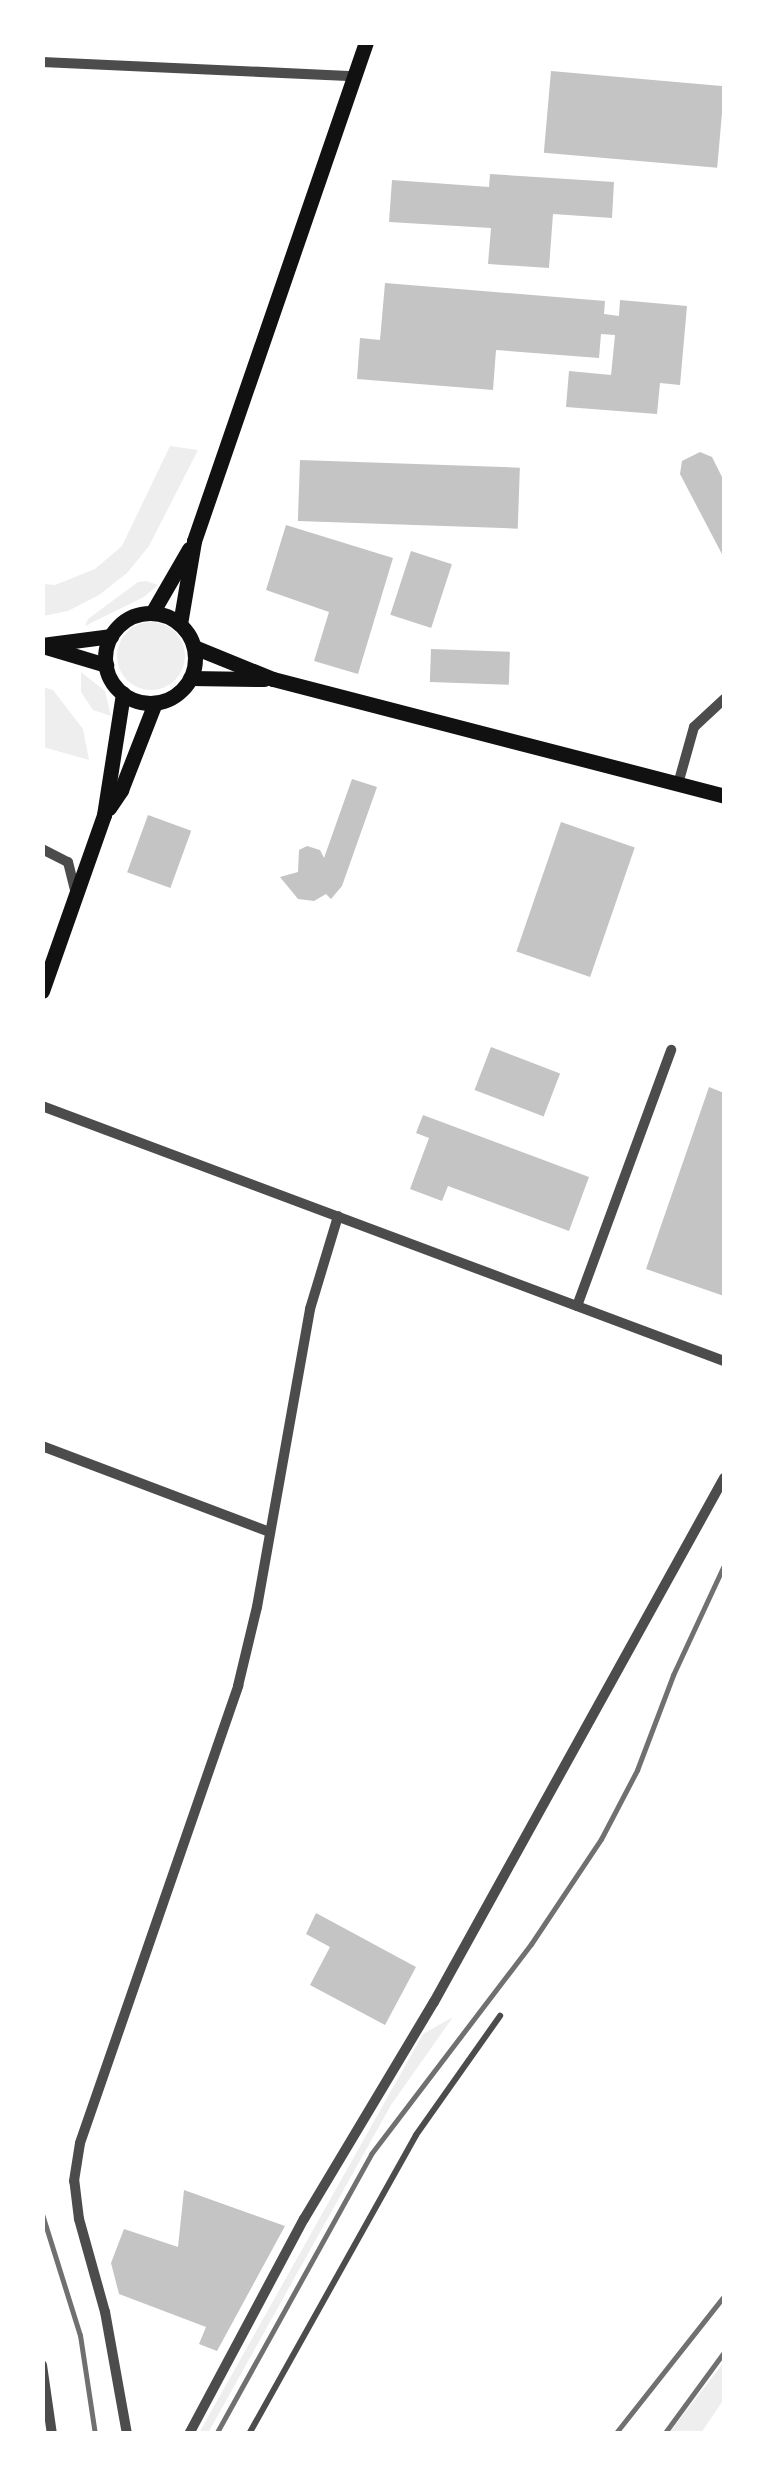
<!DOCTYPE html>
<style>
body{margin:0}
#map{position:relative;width:767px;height:2476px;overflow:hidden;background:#fff;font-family:"Source Sans 3",sans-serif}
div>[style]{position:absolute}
.green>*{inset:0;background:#eee}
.round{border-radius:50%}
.building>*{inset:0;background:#c4c4c4;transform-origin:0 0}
.service>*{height:6px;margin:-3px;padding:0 3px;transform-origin:3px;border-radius:3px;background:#4c4c4c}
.minor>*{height:10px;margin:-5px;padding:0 5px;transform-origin:5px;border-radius:5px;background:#4c4c4c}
.secondary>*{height:15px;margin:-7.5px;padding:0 7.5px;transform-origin:7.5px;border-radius:7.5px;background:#111}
.secondary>.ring{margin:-7.5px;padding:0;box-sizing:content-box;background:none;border:15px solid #111;border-radius:50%}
.rail>*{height:5px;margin:-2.5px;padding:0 2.5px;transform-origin:2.5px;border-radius:2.5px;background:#707070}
span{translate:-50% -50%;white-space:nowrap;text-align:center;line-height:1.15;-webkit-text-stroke:10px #fff;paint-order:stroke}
.frame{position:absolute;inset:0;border:45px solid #fff;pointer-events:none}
</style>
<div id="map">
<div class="green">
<i style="clip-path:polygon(170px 446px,198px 450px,149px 546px,127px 573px,99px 595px,68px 611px,43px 616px,43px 584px,55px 585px,95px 569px,122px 546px)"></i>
<i style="clip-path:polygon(146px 581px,158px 585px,144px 597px,85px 626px,88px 619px,138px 582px)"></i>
<i class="round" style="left:117px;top:622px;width:68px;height:68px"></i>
<i style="clip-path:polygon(81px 672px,105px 691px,111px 716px,93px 710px,81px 692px)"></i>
<i style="clip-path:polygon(42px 687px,53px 690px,83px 729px,89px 760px,43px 747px)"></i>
<i style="clip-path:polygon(453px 2017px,391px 2105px,208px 2433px,199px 2433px,423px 2034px)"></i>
<i style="clip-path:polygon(724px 2362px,724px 2399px,701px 2433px,669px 2433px)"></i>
</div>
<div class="building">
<i style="left:551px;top:71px;width:174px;height:82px;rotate:5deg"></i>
<i style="clip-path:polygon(490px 174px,614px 182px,612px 218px,553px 214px,549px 268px,488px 264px,491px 228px,389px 222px,392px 180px,489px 187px)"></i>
<i style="clip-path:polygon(385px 283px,605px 301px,604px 314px,619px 316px,620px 300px,687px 306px,680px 385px,660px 383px,657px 414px,566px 407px,569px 371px,611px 375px,615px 335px,601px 334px,599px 358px,496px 350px,493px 390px,357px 379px,360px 338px,380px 340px)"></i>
<i style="clip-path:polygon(700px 452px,712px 457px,724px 481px,724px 558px,680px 474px,682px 461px)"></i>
<i style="left:300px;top:460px;width:220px;height:61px;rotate:2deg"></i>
<i style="clip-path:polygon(286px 525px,393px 558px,358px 674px,314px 661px,329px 612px,266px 590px)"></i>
<i style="left:411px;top:551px;width:43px;height:67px;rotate:18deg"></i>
<i style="left:431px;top:649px;width:79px;height:33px;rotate:2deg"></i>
<i style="clip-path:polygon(352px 779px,377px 787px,342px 886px,331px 899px,326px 894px,314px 901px,298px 899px,280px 877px,298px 872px,299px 850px,307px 846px,320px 850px,324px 858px)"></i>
<i style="left:148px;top:815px;width:46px;height:61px;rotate:20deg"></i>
<i style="left:561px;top:822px;width:78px;height:137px;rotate:19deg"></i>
<i style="left:491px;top:1047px;width:74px;height:46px;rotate:21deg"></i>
<i style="clip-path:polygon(709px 1087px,724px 1093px,724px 1296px,646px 1269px)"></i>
<i style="clip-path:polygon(423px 1115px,589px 1177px,569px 1231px,448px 1186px,442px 1201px,410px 1189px,429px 1138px,416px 1133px)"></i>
<i style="clip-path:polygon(316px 1913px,416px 1967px,385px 2025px,310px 1985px,330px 1947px,306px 1934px)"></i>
<i style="clip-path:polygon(184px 2190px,285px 2226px,217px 2351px,199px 2344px,206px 2327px,119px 2294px,111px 2263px,124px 2229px,178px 2247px)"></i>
</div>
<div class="service">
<i style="left:249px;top:2434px;width:342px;rotate:-60.8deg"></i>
<i style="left:416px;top:2135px;width:146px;rotate:-54.8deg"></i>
</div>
<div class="minor">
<i style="left:42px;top:62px;width:312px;rotate:2.6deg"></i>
<i style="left:678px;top:784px;width:59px;rotate:-74.3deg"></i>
<i style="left:694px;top:727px;width:41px;rotate:-43deg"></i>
<i style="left:42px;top:849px;width:29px;rotate:27deg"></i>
<i style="left:68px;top:862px;width:30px;rotate:76deg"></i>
<i style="left:42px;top:1106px;width:728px;rotate:20.5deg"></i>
<i style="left:577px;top:1306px;width:273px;rotate:-69.8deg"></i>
<i style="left:42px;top:1446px;width:243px;rotate:20.7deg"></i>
<i style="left:42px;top:2365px;width:70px;rotate:81.8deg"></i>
<i style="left:127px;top:2434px;width:124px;rotate:-100.2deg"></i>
<i style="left:105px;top:2312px;width:97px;rotate:-105.6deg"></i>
<i style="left:79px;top:2219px;width:38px;rotate:-97deg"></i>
<i style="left:74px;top:2181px;width:38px;rotate:-81deg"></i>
<i style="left:80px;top:2143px;width:484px;rotate:-70.9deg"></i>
<i style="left:238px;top:1686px;width:81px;rotate:-76.5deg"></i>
<i style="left:257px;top:1607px;width:303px;rotate:-79.9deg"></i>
<i style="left:310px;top:1309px;width:97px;rotate:-73.2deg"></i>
<i style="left:189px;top:2434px;width:244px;rotate:-61.9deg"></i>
<i style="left:304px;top:2219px;width:253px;rotate:-59.1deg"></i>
<i style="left:434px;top:2002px;width:599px;rotate:-61.04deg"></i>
</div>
<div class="secondary">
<i style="left:152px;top:613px;width:74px;rotate:-60deg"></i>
<i class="ring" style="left:105px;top:613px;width:75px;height:75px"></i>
<i style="left:180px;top:624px;width:84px;rotate:-80.4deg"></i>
<i style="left:194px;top:541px;width:528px;rotate:-70.98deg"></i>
<i style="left:42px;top:645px;width:70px;rotate:-7.4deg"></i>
<i style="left:46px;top:647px;width:63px;rotate:16.7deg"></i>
<i style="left:194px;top:647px;width:85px;rotate:22.1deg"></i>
<i style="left:273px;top:679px;width:466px;rotate:14.5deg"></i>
<i style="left:190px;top:678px;width:74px;rotate:0.8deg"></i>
<i style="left:109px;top:808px;width:22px;rotate:-56deg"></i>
<i style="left:121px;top:790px;width:93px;rotate:-68.7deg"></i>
<i style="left:42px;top:991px;width:187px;rotate:-70.6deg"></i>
<i style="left:104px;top:815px;width:123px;rotate:-81.1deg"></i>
</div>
<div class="rail">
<i style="left:42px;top:2214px;width:127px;rotate:72.6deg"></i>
<i style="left:80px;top:2335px;width:100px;rotate:81.4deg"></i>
<i style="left:216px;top:2434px;width:320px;rotate:-61deg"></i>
<i style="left:371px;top:2154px;width:264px;rotate:-52.7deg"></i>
<i style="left:531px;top:1944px;width:126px;rotate:-56.3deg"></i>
<i style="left:601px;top:1839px;width:78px;rotate:-62.4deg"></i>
<i style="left:637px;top:1770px;width:102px;rotate:-69.2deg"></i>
<i style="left:673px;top:1675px;width:121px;rotate:-65.1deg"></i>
<i style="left:615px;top:2434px;width:176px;rotate:-51.7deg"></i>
<i style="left:664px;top:2434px;width:102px;rotate:-53.8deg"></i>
</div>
<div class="frame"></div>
</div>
